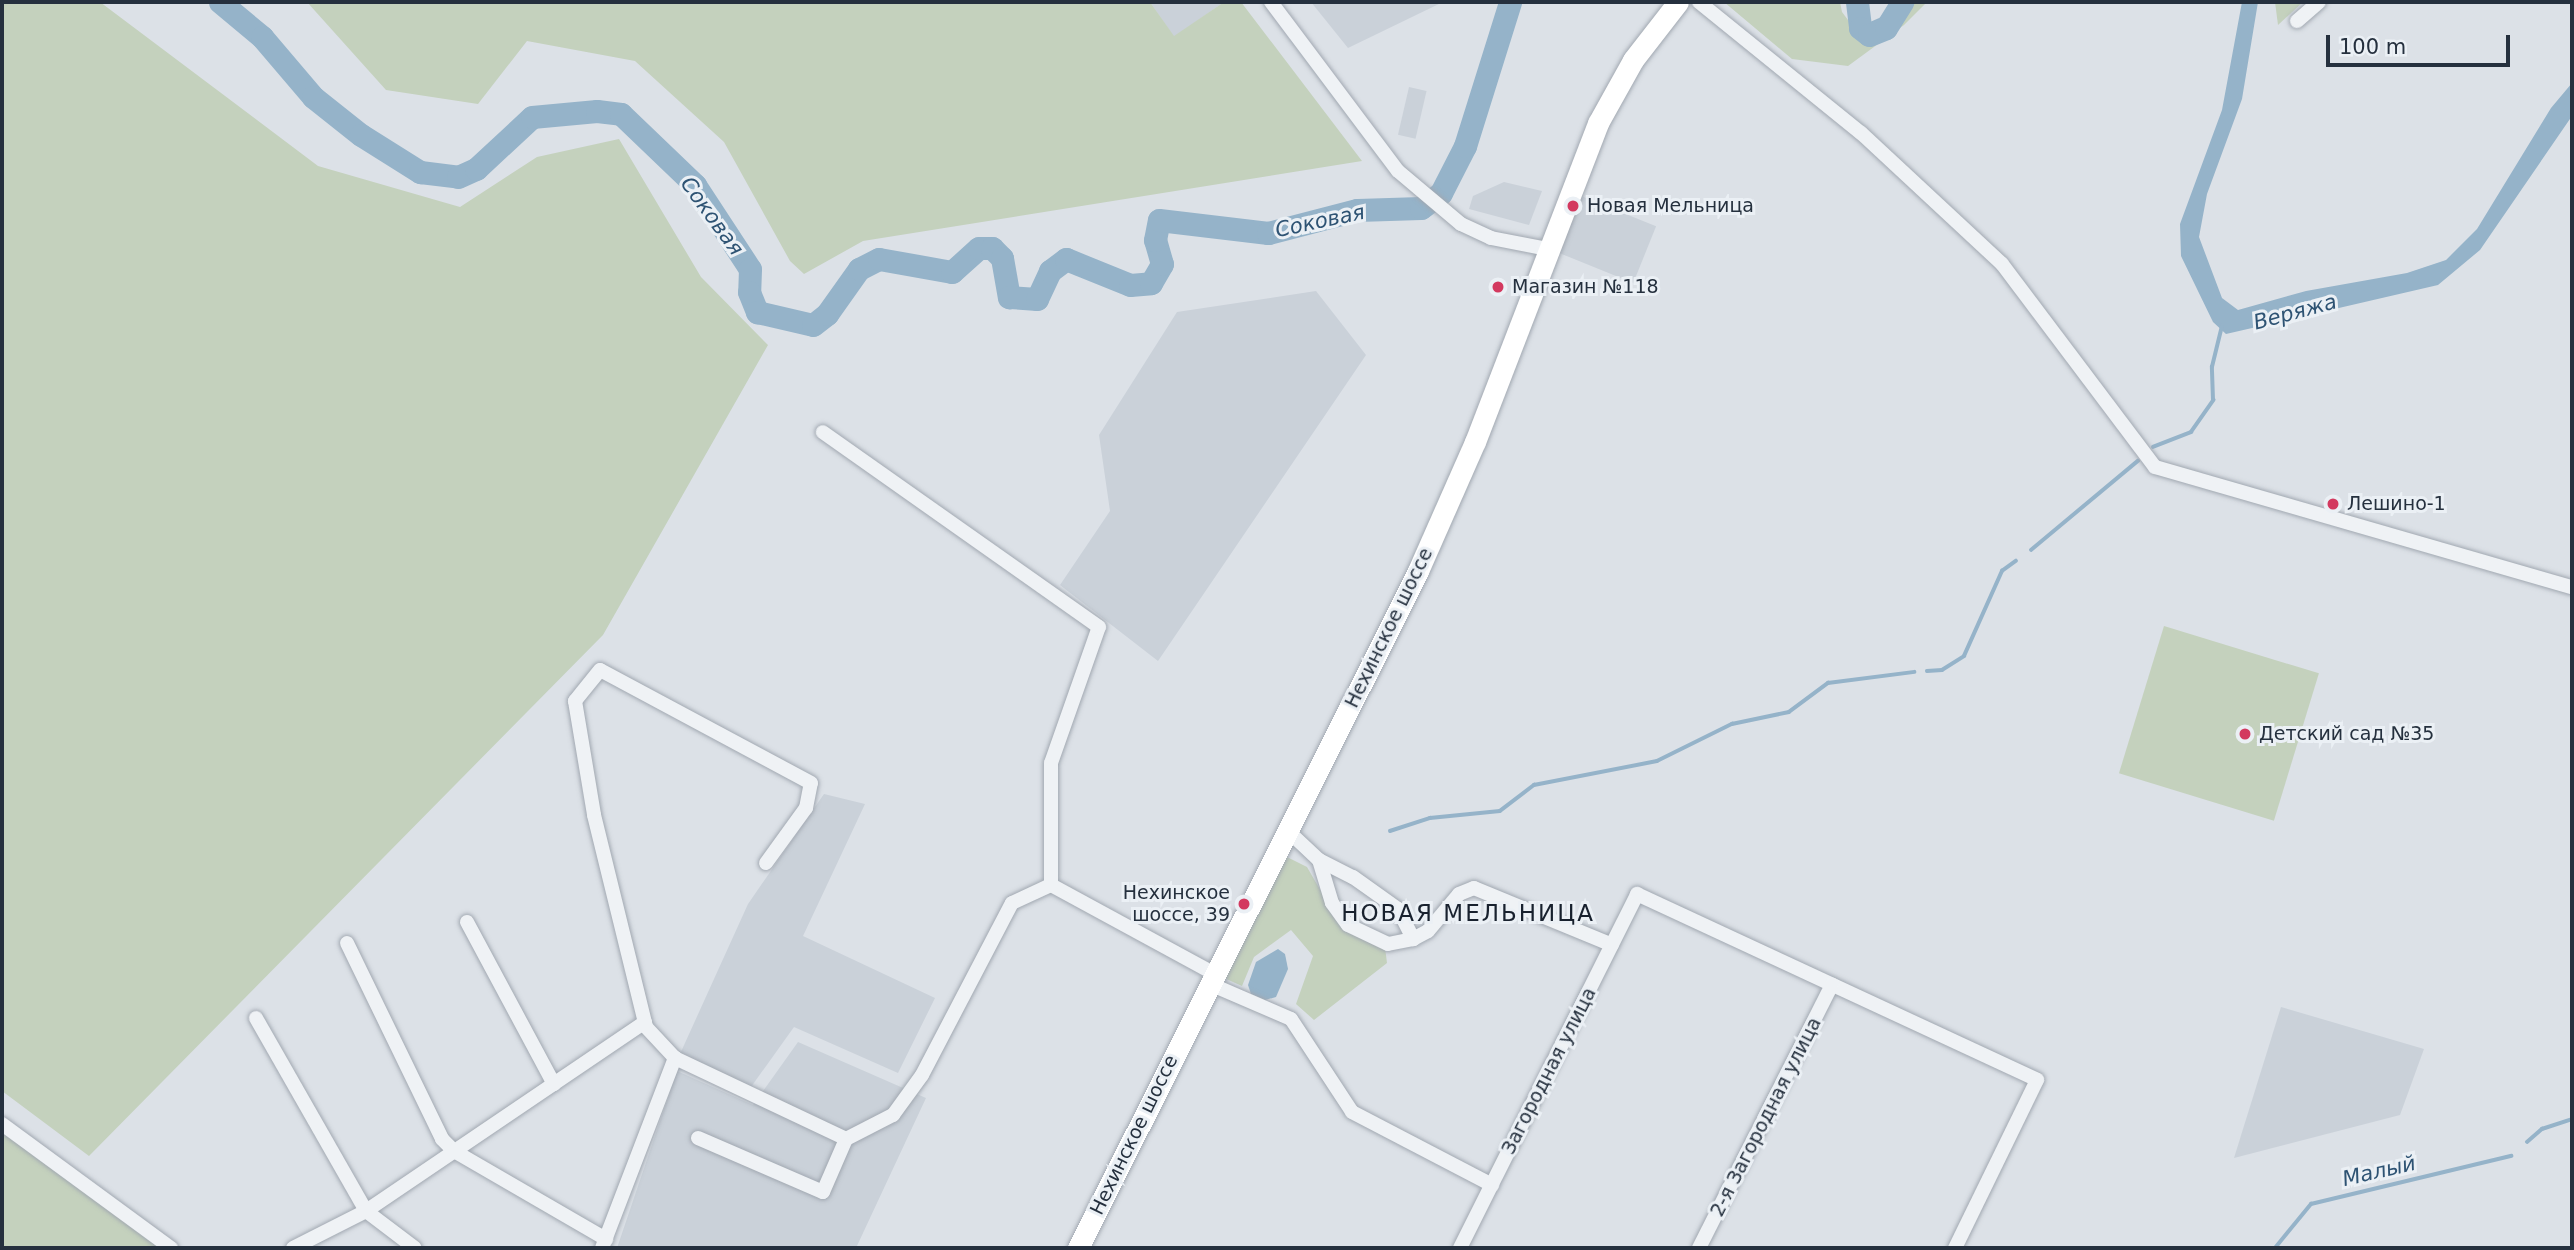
<!DOCTYPE html>
<meta charset="utf-8">
<style>
body{margin:0}
#map{position:relative;width:2574px;height:1250px;overflow:hidden;background:#dce1e7;font-family:"DejaVu Sans",sans-serif}
div>[style]{position:absolute}
.built>*{inset:0;background:#cad1d9;transform-origin:0 0}
.green>*{inset:0;background:#c4d1bd;transform-origin:0 0}
.water>*{inset:0;background:#95b3c9}
.stream>*{height:3.5px;margin:-1.75px;padding:0 1.75px;transform-origin:1.75px;border-radius:1.75px;background:#95b3c9}
.river>*{height:23px;margin:-11.5px;padding:0 11.5px;transform-origin:11.5px;border-radius:11.5px;background:#95b3c9}
.roads{filter:drop-shadow(0 0 2px #a1a8b1) drop-shadow(0 0 2px #a1a8b1)}
.street>*{height:14px;margin:-7px;padding:0 7px;transform-origin:7px;border-radius:7px;background:#eff2f5}
.primary>*{height:21px;margin:-10.5px;padding:0 10.5px;transform-origin:10.5px;border-radius:10.5px;background:#fff}
.dots>*{width:19px;height:19px;translate:-50% -50%;box-sizing:border-box;border:4px solid #ebf0f5;border-radius:50%}
span{translate:-50% -50%;white-space:nowrap;text-align:center;line-height:1.15;-webkit-text-stroke:6px #ebf0f5;paint-order:stroke}
.poi-label{font-size:19px;color:#25303e}
.left{translate:0 -50%;text-align:left}
.right{translate:-100% -50%;text-align:right}
.street-label{font-size:19px;color:#25303e}
.water-label{font-size:21px;color:#2e5373;font-style:italic}
.quarter-label{font-size:23px;color:#18212e;letter-spacing:2px}
.frame{position:absolute;inset:0;border:4px solid #25303e;pointer-events:none}
.scale{position:absolute;left:2326px;top:35px;width:184px;height:32px;box-sizing:border-box;border:4px solid #25303e;border-top:0;padding-left:9px;font-size:21px;line-height:24px;white-space:nowrap;color:#25303e;-webkit-text-stroke:5px #ebf0f5;paint-order:stroke}
</style>
<div id="map">
<div class="built">
<i style="clip-path:polygon(1150px 2px,1224px 2px,1174px 37px)"></i>
<i style="clip-path:polygon(1311px 2px,1443px 2px,1348px 48px)"></i>
<i style="left:1409px;top:87px;width:18px;height:49px;rotate:13deg"></i>
<i style="clip-path:polygon(1504px 182px,1542px 191px,1529px 225px,1469px 209px,1473px 196px)"></i>
<i style="left:1581px;top:196px;width:81px;height:61px;rotate:22deg"></i>
<i style="clip-path:polygon(1316px 291px,1366px 355px,1158px 661px,1060px 585px,1110px 511px,1099px 435px,1177px 312px)"></i>
<i style="clip-path:polygon(824px 794px,865px 804px,803px 936px,935px 998px,898px 1073px,794px 1027px,751px 1087px,680px 1054px,748px 904px)"></i>
<i style="clip-path:polygon(2281px 1007px,2424px 1049px,2400px 1115px,2234px 1158px)"></i>
<i style="clip-path:polygon(798px 1042px,926px 1098px,856px 1248px,617px 1248px,677px 1071px,753px 1105px)"></i>
</div>
<div class="green">
<i style="clip-path:polygon(2px 2px,100px 2px,318px 166px,460px 207px,537px 157px,619px 139px,701px 277px,768px 345px,603px 635px,89px 1156px,2px 1091px)"></i>
<i style="clip-path:polygon(307px 2px,1150px 2px,1174px 36px,1224px 2px,1241px 2px,1362px 161px,863px 241px,804px 274px,790px 261px,724px 142px,635px 61px,527px 41px,478px 104px,386px 90px)"></i>
<i style="clip-path:polygon(1724px 2px,1840px 2px,1842px 12px,1857px 32px,1889px 19px,1901px 2px,1927px 2px,1904px 25px,1848px 66px,1792px 59px)"></i>
<i style="clip-path:polygon(2275px 2px,2303px 2px,2278px 25px)"></i>
<i style="left:2164px;top:626px;width:162px;height:154px;rotate:17deg"></i>
<i style="clip-path:polygon(1287px 857px,1307px 867px,1344px 931px,1385px 947px,1387px 963px,1314px 1020px,1296px 1004px,1313px 956px,1291px 930px,1254px 957px,1242px 986px,1224px 978px,1280px 863px)"></i>
<i style="clip-path:polygon(2px 1126px,164px 1248px,2px 1248px)"></i>
</div>
<div class="water">
<i style="clip-path:polygon(1855px 2px,1864px 2px,1870px 22px,1886px 15px,1892px 2px,1906px 2px,1888px 24px,1868px 29px,1858px 22px)"></i>
<i style="clip-path:polygon(2242px 2px,2258px 2px,2242px 99px,2207px 194px,2199px 237px,2222px 298px,2238px 310px,2306px 291px,2407px 273px,2446px 260px,2477px 229px,2551px 108px,2572px 83px,2572px 116px,2480px 250px,2438px 285px,2226px 334px,2213px 322px,2181px 256px,2180px 224px,2222px 110px)"></i>
<i style="clip-path:polygon(1278px 949px,1285px 954px,1288px 969px,1276px 997px,1265px 1000px,1251px 994px,1248px 985px,1256px 962px)"></i>
</div>
<div class="stream">
<i style="left:2153px;top:447px;width:41px;rotate:-21.5deg"></i>
<i style="left:2191px;top:432px;width:39px;rotate:-55deg"></i>
<i style="left:2213px;top:400px;width:33px;rotate:-92deg"></i>
<i style="left:2212px;top:367px;width:42px;rotate:-76.3deg"></i>
<i style="left:2031px;top:550px;width:139px;rotate:-39.8deg"></i>
<i style="left:1927px;top:671px;width:15px;rotate:-4deg"></i>
<i style="left:1942px;top:670px;width:26px;rotate:-32deg"></i>
<i style="left:1964px;top:656px;width:93px;rotate:-65.9deg"></i>
<i style="left:2002px;top:571px;width:17px;rotate:-36deg"></i>
<i style="left:1390px;top:831px;width:42px;rotate:-18deg"></i>
<i style="left:1430px;top:818px;width:70px;rotate:-5.7deg"></i>
<i style="left:1500px;top:811px;width:43px;rotate:-37.4deg"></i>
<i style="left:1534px;top:785px;width:125px;rotate:-11deg"></i>
<i style="left:1657px;top:761px;width:84px;rotate:-26.3deg"></i>
<i style="left:1732px;top:724px;width:58px;rotate:-11.9deg"></i>
<i style="left:1789px;top:712px;width:49px;rotate:-36.6deg"></i>
<i style="left:1828px;top:683px;width:87px;rotate:-7.3deg"></i>
<i style="left:2527px;top:1142px;width:20px;rotate:-41deg"></i>
<i style="left:2542px;top:1129px;width:32px;rotate:-18deg"></i>
<i style="left:2275px;top:1248px;width:57px;rotate:-50.7deg"></i>
<i style="left:2311px;top:1204px;width:206px;rotate:-13.5deg"></i>
</div>
<div class="river">
<i style="left:220px;top:2px;width:55px;rotate:39.8deg"></i>
<i style="left:262px;top:37px;width:79px;rotate:49.6deg"></i>
<i style="left:313px;top:97px;width:61px;rotate:38.4deg"></i>
<i style="left:361px;top:135px;width:70px;rotate:32.1deg"></i>
<i style="left:420px;top:172px;width:38px;rotate:7deg"></i>
<i style="left:458px;top:177px;width:20px;rotate:-24deg"></i>
<i style="left:476px;top:169px;width:76px;rotate:-42.9deg"></i>
<i style="left:532px;top:117px;width:65px;rotate:-5.3deg"></i>
<i style="left:597px;top:111px;width:24px;rotate:7deg"></i>
<i style="left:621px;top:114px;width:103px;rotate:43.8deg"></i>
<i style="left:695px;top:185px;width:100px;rotate:56.8deg"></i>
<i style="left:750px;top:269px;width:23px;rotate:92deg"></i>
<i style="left:749px;top:292px;width:22px;rotate:68deg"></i>
<i style="left:757px;top:312px;width:57px;rotate:13.1deg"></i>
<i style="left:813px;top:325px;width:18px;rotate:-38deg"></i>
<i style="left:827px;top:314px;width:55px;rotate:-54.6deg"></i>
<i style="left:859px;top:269px;width:22px;rotate:-27deg"></i>
<i style="left:879px;top:259px;width:74px;rotate:10.1deg"></i>
<i style="left:952px;top:272px;width:36px;rotate:-42deg"></i>
<i style="left:979px;top:248px;width:13px"></i>
<i style="left:992px;top:248px;width:14px;rotate:45deg"></i>
<i style="left:1002px;top:258px;width:40px;rotate:80deg"></i>
<i style="left:1009px;top:297px;width:28px;rotate:4deg"></i>
<i style="left:1037px;top:299px;width:31px;rotate:-65deg"></i>
<i style="left:1050px;top:271px;width:20px;rotate:-37deg"></i>
<i style="left:1066px;top:259px;width:69px;rotate:22.1deg"></i>
<i style="left:1130px;top:285px;width:21px;rotate:-5deg"></i>
<i style="left:1151px;top:283px;width:22px;rotate:-60deg"></i>
<i style="left:1162px;top:264px;width:25px;rotate:-106deg"></i>
<i style="left:1155px;top:240px;width:20px;rotate:-79deg"></i>
<i style="left:1159px;top:220px;width:110px;rotate:6.8deg"></i>
<i style="left:1268px;top:233px;width:92px;rotate:-14.5deg"></i>
<i style="left:1357px;top:210px;width:64px;rotate:-1.8deg"></i>
<i style="left:1421px;top:208px;width:25px;rotate:-37deg"></i>
<i style="left:1441px;top:193px;width:53px;rotate:-62.9deg"></i>
<i style="left:1465px;top:146px;width:151px;rotate:-72.6deg"></i>
<i style="left:1857px;top:2px;width:26px;rotate:83deg"></i>
<i style="left:1860px;top:28px;width:11px;rotate:38deg"></i>
<i style="left:1869px;top:35px;width:18px;rotate:-22deg"></i>
<i style="left:1886px;top:28px;width:31px;rotate:-58deg"></i>
</div>
<div class="roads">
<div class="street">
<i style="left:1271px;top:2px;width:211px;rotate:53.1deg"></i>
<i style="left:1398px;top:171px;width:82px;rotate:40.1deg"></i>
<i style="left:1461px;top:224px;width:33px;rotate:25deg"></i>
<i style="left:1491px;top:238px;width:57px;rotate:11.1deg"></i>
<i style="left:1699px;top:2px;width:208px;rotate:39deg"></i>
<i style="left:1861px;top:133px;width:192px;rotate:42.9deg"></i>
<i style="left:2002px;top:264px;width:254px;rotate:53deg"></i>
<i style="left:2155px;top:467px;width:434px;rotate:16.1deg"></i>
<i style="left:2297px;top:21px;width:29px;rotate:-41deg"></i>
<i style="left:1287px;top:830px;width:44px;rotate:43.2deg"></i>
<i style="left:1319px;top:860px;width:38px;rotate:27deg"></i>
<i style="left:1353px;top:877px;width:55px;rotate:35.4deg"></i>
<i style="left:1398px;top:909px;width:34px;rotate:63deg"></i>
<i style="left:1413px;top:939px;width:17px;rotate:-28deg"></i>
<i style="left:1428px;top:931px;width:48px;rotate:-50deg"></i>
<i style="left:1459px;top:894px;width:16px;rotate:-22deg"></i>
<i style="left:1474px;top:888px;width:149px;rotate:22.4deg"></i>
<i style="left:1319px;top:860px;width:45px;rotate:73.2deg"></i>
<i style="left:1332px;top:903px;width:27px;rotate:54deg"></i>
<i style="left:1348px;top:925px;width:44px;rotate:25.4deg"></i>
<i style="left:1388px;top:944px;width:25px;rotate:-11deg"></i>
<i style="left:766px;top:863px;width:68px;rotate:-54deg"></i>
<i style="left:806px;top:808px;width:25px;rotate:-79deg"></i>
<i style="left:811px;top:783px;width:239px;rotate:-151.8deg"></i>
<i style="left:600px;top:670px;width:40px;rotate:129deg"></i>
<i style="left:575px;top:701px;width:116px;rotate:80.5deg"></i>
<i style="left:594px;top:815px;width:218px;rotate:76.2deg"></i>
<i style="left:646px;top:1027px;width:42px;rotate:46.9deg"></i>
<i style="left:675px;top:1058px;width:189px;rotate:25.3deg"></i>
<i style="left:1051px;top:885px;width:187px;rotate:28.5deg"></i>
<i style="left:467px;top:922px;width:184px;rotate:61.8deg"></i>
<i style="left:347px;top:943px;width:218px;rotate:64.1deg"></i>
<i style="left:442px;top:1139px;width:17px;rotate:45deg"></i>
<i style="left:454px;top:1151px;width:176px;rotate:30.1deg"></i>
<i style="left:1210px;top:984px;width:88px;rotate:23.4deg"></i>
<i style="left:1291px;top:1019px;width:111px;rotate:56.7deg"></i>
<i style="left:1352px;top:1112px;width:158px;rotate:27.5deg"></i>
<i style="left:256px;top:1018px;width:222px;rotate:60.3deg"></i>
<i style="left:366px;top:1211px;width:61px;rotate:37.1deg"></i>
<i style="left:2px;top:1124px;width:210px;rotate:36.3deg"></i>
<i style="left:698px;top:1138px;width:136px;rotate:23.4deg"></i>
<i style="left:823px;top:1192px;width:58px;rotate:-66.5deg"></i>
<i style="left:846px;top:1139px;width:53px;rotate:-27.1deg"></i>
<i style="left:893px;top:1115px;width:49px;rotate:-54.1deg"></i>
<i style="left:922px;top:1075px;width:194px;rotate:-62.4deg"></i>
<i style="left:1012px;top:903px;width:43px;rotate:-24.8deg"></i>
<i style="left:1051px;top:885px;width:122px;rotate:-90deg"></i>
<i style="left:1051px;top:763px;width:144px;rotate:-70.6deg"></i>
<i style="left:1099px;top:627px;width:338px;rotate:-144.8deg"></i>
<i style="left:293px;top:1248px;width:82px;rotate:-26.9deg"></i>
<i style="left:366px;top:1211px;width:337px;rotate:-34.1deg"></i>
<i style="left:602px;top:1248px;width:204px;rotate:-69deg"></i>
<i style="left:1460px;top:1248px;width:396px;rotate:-63.4deg"></i>
<i style="left:1637px;top:894px;width:441px;rotate:24.9deg"></i>
<i style="left:2037px;top:1080px;width:187px;rotate:116deg"></i>
<i style="left:1699px;top:1248px;width:295px;rotate:-63.2deg"></i>
</div>
<div class="primary">
<i style="left:1078px;top:1248px;width:758px;rotate:-63.33deg"></i>
<i style="left:1418px;top:571px;width:141px;rotate:-66.2deg"></i>
<i style="left:1475px;top:442px;width:342px;rotate:-68.9deg"></i>
<i style="left:1598px;top:123px;width:72px;rotate:-60.9deg"></i>
<i style="left:1633px;top:60px;width:73px;rotate:-52.2deg"></i>
</div>
</div>
<div class="dots">
<i style="left:1573px;top:206px;background:#d3395f"></i>
<i style="left:1498px;top:287px;background:#d3395f"></i>
<i style="left:2333px;top:504px;background:#d3395f"></i>
<i style="left:2245px;top:734px;background:#d3395f"></i>
<i style="left:1244px;top:904px;background:#d3395f"></i>
</div>
<div class="poi-label">
<span class="left" style="left:1587px;top:206px">Новая Мельница</span>
<span class="left" style="left:1512px;top:287px">Магазин №118</span>
<span class="left" style="left:2347px;top:504px">Лешино-1</span>
<span class="left" style="left:2259px;top:734px">Детский сад №35</span>
<span class="right" style="left:1230px;top:904px">Нехинское<br>шоссе, 39</span>
</div>
<div class="street-label">
<span style="left:1389px;top:628px;rotate:-64deg">Нехинское шоссе</span>
<span style="left:1549px;top:1071px;rotate:-63deg">Загородная улица</span>
<span style="left:1766px;top:1117px;rotate:-63deg">2-я Загородная улица</span>
<span style="left:1134px;top:1135px;rotate:-64deg">Нехинское шоссе</span>
</div>
<div class="water-label">
<span style="left:712px;top:216px;rotate:54deg">Соковая</span>
<span style="left:1320px;top:221px;rotate:-12deg">Соковая</span>
<span style="left:2295px;top:312px;rotate:-15deg">Веряжа</span>
<span style="left:2379px;top:1171px;rotate:-13deg">Малый</span>
</div>
<div class="quarter-label">
<span style="left:1468px;top:913px">НОВАЯ МЕЛЬНИЦА</span>
</div>
<div class="frame"></div>
<div class="scale">100 m</div>
</div>
